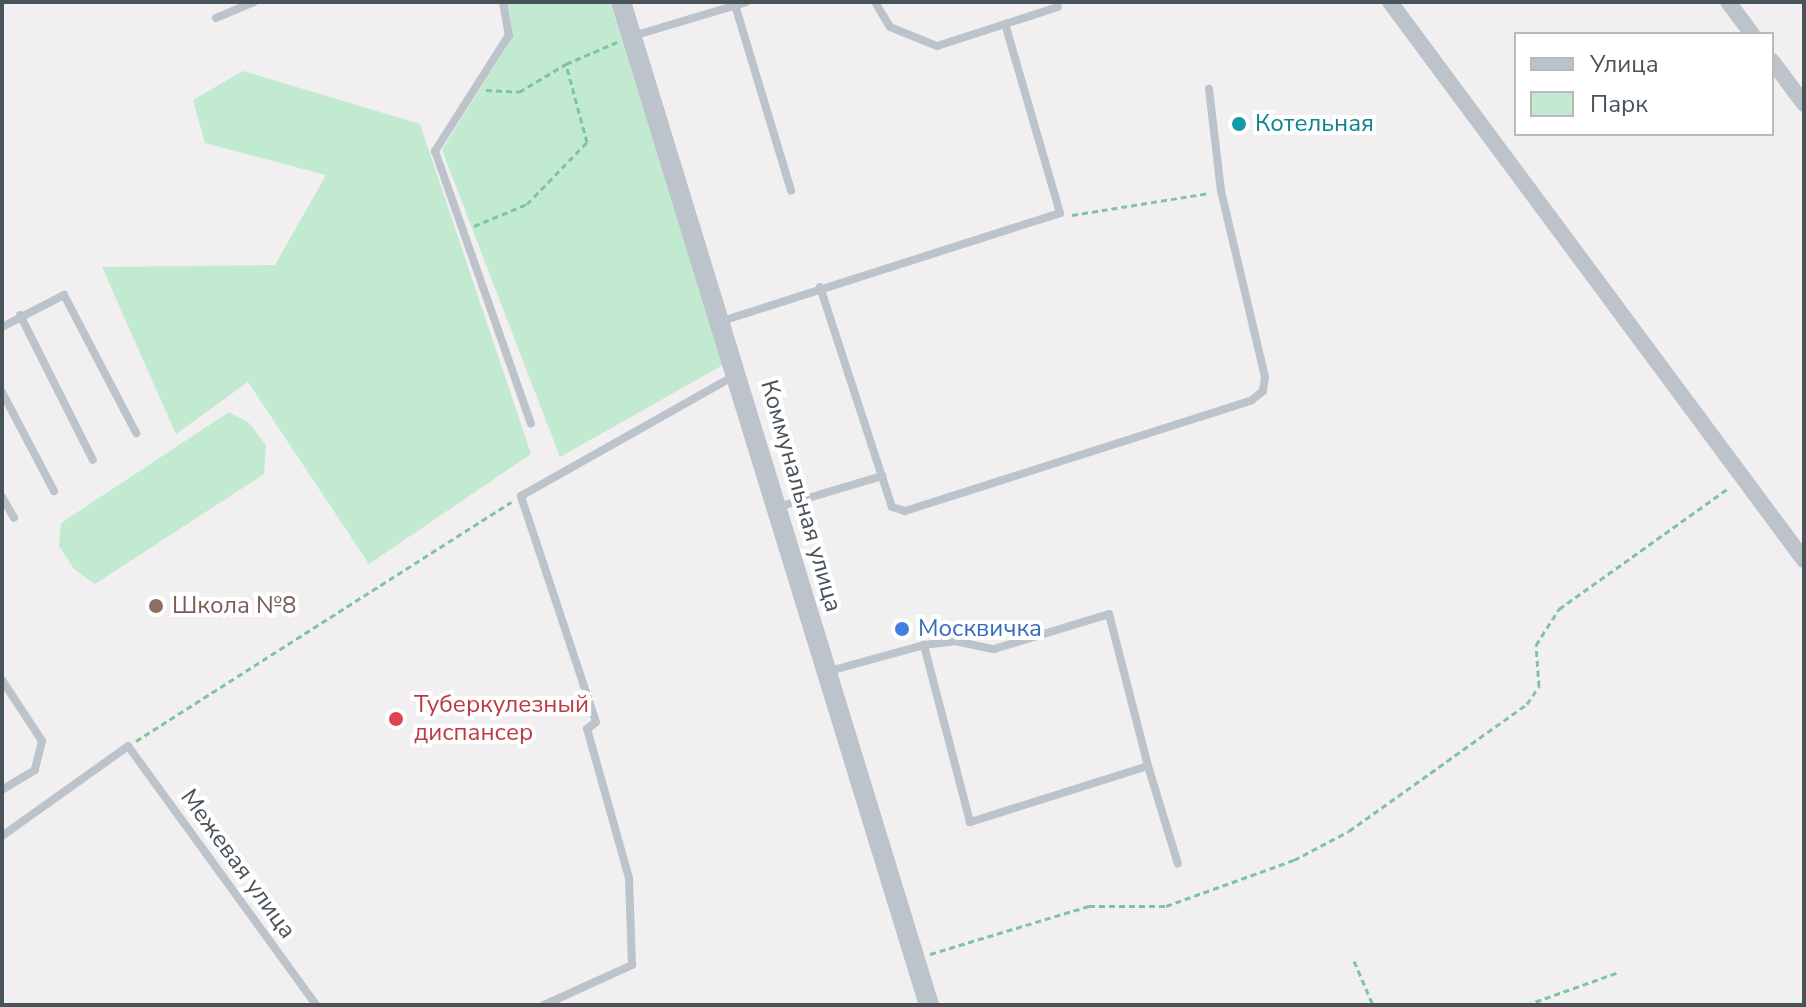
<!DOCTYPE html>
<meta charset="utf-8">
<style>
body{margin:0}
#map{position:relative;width:1806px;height:1007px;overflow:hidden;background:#f1efef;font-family:"Nunito Sans",sans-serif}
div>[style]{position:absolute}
.green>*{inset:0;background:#c2ead1}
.path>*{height:3px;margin-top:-1.5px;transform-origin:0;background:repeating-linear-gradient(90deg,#7ec4a0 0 6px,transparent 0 10px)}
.service>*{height:8px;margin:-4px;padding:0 4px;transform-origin:4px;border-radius:4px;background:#bcc3ca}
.minor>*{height:16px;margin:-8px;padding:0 8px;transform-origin:8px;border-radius:8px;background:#bcc3ca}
.tertiary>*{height:20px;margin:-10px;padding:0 10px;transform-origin:10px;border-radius:10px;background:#bcc3ca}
.dots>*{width:22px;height:22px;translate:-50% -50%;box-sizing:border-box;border:4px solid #fff;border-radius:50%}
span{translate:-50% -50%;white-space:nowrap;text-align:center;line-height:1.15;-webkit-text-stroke:8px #fff;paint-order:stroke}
.culture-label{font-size:24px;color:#0d838f}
.left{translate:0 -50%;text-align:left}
.street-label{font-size:24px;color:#49535a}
.education-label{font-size:24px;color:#785e54}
.shop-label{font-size:24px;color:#366cbe}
.health-label{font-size:24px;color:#be3a42}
.frame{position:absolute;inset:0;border:4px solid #49535a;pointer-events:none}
.legend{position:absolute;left:1514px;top:32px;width:260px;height:104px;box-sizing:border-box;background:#fff;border:2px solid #b6babd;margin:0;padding:10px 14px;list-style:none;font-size:24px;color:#49535a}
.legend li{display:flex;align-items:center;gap:16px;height:40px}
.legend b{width:40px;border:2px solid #b6babd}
</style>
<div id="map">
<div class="green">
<i style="clip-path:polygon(507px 2px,610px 2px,723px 365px,560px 457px,442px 150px,513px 36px)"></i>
<i style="clip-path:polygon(243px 71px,420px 124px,531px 454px,369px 564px,248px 382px,176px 434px,102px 267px,275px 265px,326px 175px,205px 143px,193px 100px)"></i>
<i style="clip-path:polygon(229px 412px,249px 423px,266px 445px,264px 474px,95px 584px,74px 569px,59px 546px,61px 523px)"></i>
</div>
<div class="path">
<i style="left:486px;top:90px;width:33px;rotate:3deg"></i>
<i style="left:519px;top:92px;width:55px;rotate:-30.8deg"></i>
<i style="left:1072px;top:215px;width:140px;rotate:-9.1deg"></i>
<i style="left:474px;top:226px;width:57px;rotate:-22.5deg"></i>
<i style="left:527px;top:204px;width:86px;rotate:-45.9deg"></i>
<i style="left:587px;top:142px;width:81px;rotate:-105.1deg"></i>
<i style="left:566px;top:64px;width:56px;rotate:-23.3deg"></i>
<i style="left:136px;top:741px;width:445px;rotate:-32.5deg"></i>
<i style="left:930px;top:954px;width:166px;rotate:-16.8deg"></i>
<i style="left:1089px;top:906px;width:77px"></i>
<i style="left:1166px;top:906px;width:136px;rotate:-19.8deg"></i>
<i style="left:1294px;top:860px;width:62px;rotate:-27.8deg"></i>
<i style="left:1349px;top:831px;width:219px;rotate:-35.5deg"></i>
<i style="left:1527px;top:704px;width:22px;rotate:-56deg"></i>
<i style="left:1539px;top:686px;width:41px;rotate:-94.2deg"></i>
<i style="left:1536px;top:645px;width:43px;rotate:-57.4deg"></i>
<i style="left:1559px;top:609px;width:210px;rotate:-35.5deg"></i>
<i style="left:1354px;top:961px;width:48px;rotate:66.6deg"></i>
<i style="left:1526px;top:1005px;width:96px;rotate:-19.6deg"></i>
</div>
<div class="service">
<i style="left:503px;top:2px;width:34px;rotate:80deg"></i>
<i style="left:509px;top:35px;width:138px;rotate:122.5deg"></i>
<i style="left:435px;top:151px;width:289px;rotate:70.6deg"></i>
<i style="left:875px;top:2px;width:29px;rotate:59deg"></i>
<i style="left:890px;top:27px;width:51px;rotate:22deg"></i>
<i style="left:937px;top:46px;width:127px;rotate:-17.9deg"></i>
<i style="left:735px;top:5px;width:194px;rotate:73.2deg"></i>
<i style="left:216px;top:18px;width:41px;rotate:-22.8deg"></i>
<i style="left:633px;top:36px;width:118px;rotate:-16.7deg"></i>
<i style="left:820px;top:287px;width:231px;rotate:71.9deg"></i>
<i style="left:892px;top:507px;width:14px;rotate:17deg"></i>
<i style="left:905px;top:511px;width:364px;rotate:-17.7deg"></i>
<i style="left:1252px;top:400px;width:14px;rotate:-39deg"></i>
<i style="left:1263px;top:391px;width:14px;rotate:-82deg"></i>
<i style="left:1265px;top:377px;width:191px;rotate:-103.3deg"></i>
<i style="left:1221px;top:191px;width:103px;rotate:-96.7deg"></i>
<i style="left:20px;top:315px;width:162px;rotate:63.3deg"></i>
<i style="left:722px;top:321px;width:355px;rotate:-17.7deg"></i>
<i style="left:1060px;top:213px;width:197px;rotate:-106.2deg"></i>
<i style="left:2px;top:327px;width:70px;rotate:-27.3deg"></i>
<i style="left:64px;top:295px;width:156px;rotate:62.4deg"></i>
<i style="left:2px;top:392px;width:112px;rotate:62.3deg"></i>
<i style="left:2px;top:497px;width:24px;rotate:60deg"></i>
<i style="left:778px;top:507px;width:109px;rotate:-16.6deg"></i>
<i style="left:826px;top:672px;width:102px;rotate:-15.4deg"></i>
<i style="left:924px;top:645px;width:31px;rotate:-7deg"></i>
<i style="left:955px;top:641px;width:40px;rotate:12deg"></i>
<i style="left:994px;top:649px;width:120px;rotate:-16.9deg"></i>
<i style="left:1109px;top:614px;width:157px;rotate:75.6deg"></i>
<i style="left:1148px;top:766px;width:187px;rotate:162.5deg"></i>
<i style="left:970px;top:822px;width:183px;rotate:-104.6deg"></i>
<i style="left:2px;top:680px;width:73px;rotate:56.7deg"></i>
<i style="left:42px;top:741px;width:30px;rotate:104deg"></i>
<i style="left:35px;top:770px;width:39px;rotate:149deg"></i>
<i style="left:1148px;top:766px;width:102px;rotate:73deg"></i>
<i style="left:2px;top:836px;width:155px;rotate:-35.5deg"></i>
<i style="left:128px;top:746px;width:320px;rotate:54deg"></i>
<i style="left:544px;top:1005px;width:97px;rotate:-24.4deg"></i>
<i style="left:632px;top:965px;width:87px;rotate:-92deg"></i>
<i style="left:629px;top:878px;width:155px;rotate:-105.7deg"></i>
<i style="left:587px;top:729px;width:11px;rotate:-38deg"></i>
<i style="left:596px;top:722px;width:238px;rotate:-108.4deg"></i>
<i style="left:521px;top:496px;width:247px;rotate:-29.4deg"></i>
</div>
<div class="minor">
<i style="left:1390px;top:2px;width:695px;rotate:53.43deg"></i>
<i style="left:1728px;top:2px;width:40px;rotate:53deg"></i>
<i style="left:1772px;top:61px;width:54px;rotate:53.3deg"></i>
</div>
<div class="tertiary">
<i style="left:621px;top:2px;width:1049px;rotate:72.93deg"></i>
</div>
<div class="dots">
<i style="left:1239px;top:124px;background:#0f9aa8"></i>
<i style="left:156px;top:606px;background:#8d6e63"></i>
<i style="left:902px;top:629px;background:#3f7fe0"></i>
<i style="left:396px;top:719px;background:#e0444e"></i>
</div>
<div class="culture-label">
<span class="left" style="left:1255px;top:124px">Котельная</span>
</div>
<div class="street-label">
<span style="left:801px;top:496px;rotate:74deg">Коммунальная улица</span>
<span style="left:238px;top:864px;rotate:54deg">Межевая улица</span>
</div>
<div class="education-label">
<span class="left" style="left:172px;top:606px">Школа №8</span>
</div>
<div class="shop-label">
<span class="left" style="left:918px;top:629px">Москвичка</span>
</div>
<div class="health-label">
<span class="left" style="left:414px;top:719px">Туберкулезный<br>диспансер</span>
</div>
<div class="frame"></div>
<ul class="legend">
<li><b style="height:10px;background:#bcc3ca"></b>Улица</li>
<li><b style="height:22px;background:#c2ead1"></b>Парк</li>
</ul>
</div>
